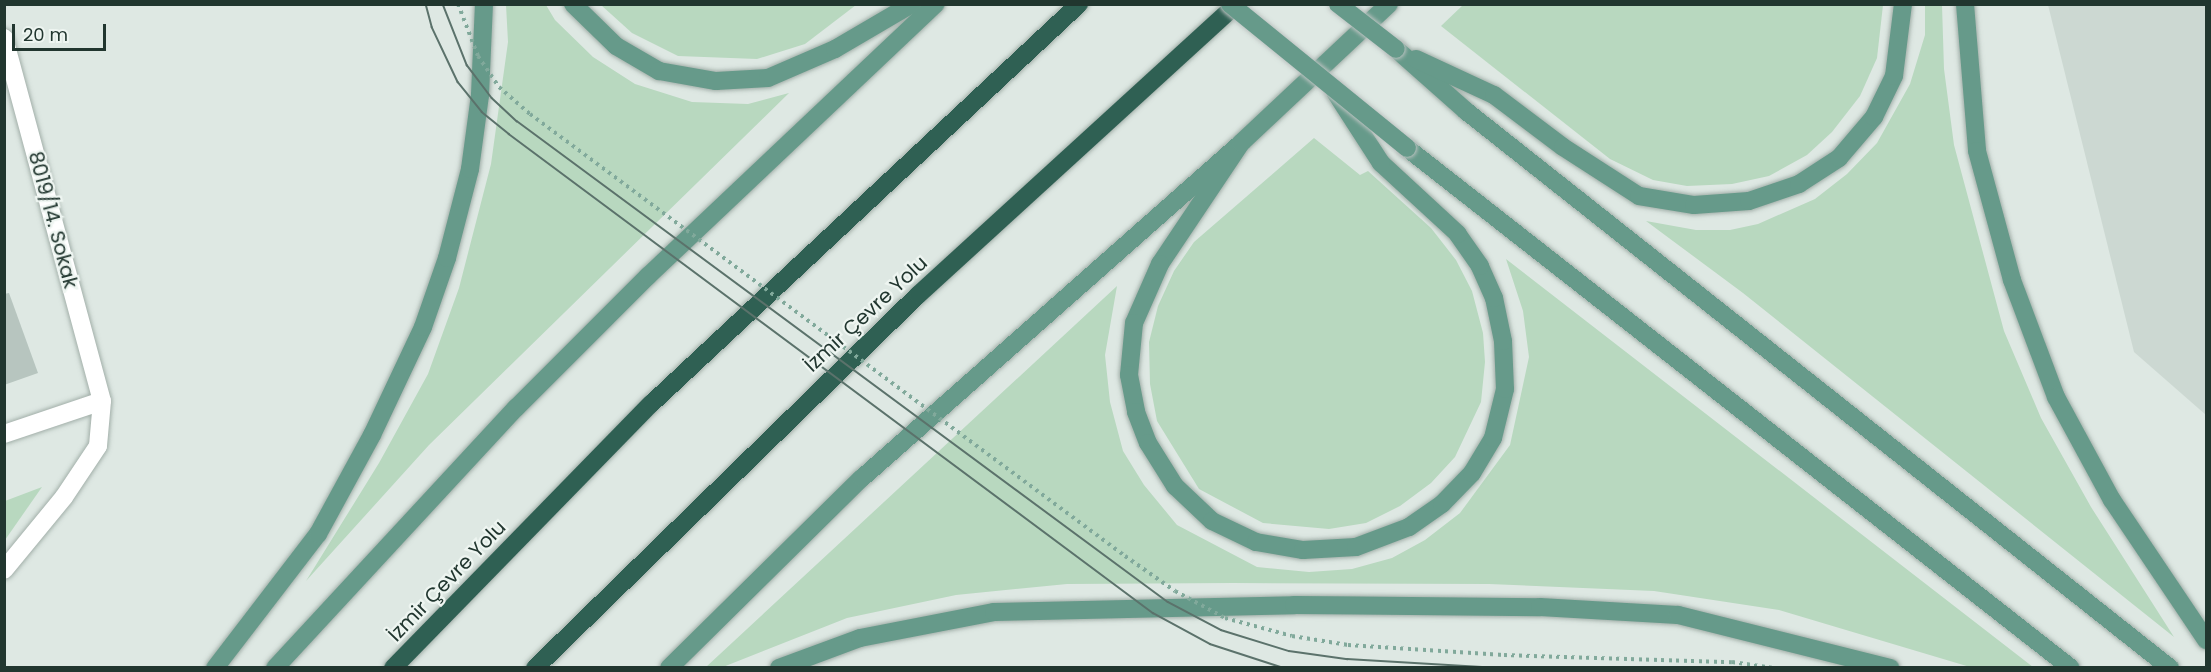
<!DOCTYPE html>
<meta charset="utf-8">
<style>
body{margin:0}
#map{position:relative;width:2211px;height:672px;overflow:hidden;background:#dee8e3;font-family:Poppins,sans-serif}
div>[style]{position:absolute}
.built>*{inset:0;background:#ccd8d2}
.green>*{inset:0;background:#b8d8bf}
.building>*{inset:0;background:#b7c5bf}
.path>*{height:4px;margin-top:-2px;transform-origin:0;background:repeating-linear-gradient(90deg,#81a99b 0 3px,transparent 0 7.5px)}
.roads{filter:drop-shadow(0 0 2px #a2afa9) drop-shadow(0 0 2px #a2afa9)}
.street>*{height:18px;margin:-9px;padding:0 9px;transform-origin:9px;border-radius:9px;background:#fff}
.primary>*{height:18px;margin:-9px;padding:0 9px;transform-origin:9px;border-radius:9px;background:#669a8a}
.highway>*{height:18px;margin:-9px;padding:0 9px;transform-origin:9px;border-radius:9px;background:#2f6053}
.tram>*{height:1.5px;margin:-0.75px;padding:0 0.75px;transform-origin:0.75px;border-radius:0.75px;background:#5b726b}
.path-bridge>*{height:4px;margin-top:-2px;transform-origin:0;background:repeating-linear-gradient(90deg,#81a99b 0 3px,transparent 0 7.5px)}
.bridges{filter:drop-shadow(0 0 2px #bcc3c1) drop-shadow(0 0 2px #bcc3c1)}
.primary-bridge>*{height:18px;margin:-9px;padding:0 9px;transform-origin:9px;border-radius:9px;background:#669a8a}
span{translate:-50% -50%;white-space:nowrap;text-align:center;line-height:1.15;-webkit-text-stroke:4.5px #eef5f1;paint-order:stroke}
.street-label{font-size:20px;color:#21362f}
.frame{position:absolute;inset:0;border:6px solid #21362f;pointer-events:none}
.scale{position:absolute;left:12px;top:24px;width:94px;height:27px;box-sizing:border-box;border:3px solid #21362f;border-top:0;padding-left:8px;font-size:18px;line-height:21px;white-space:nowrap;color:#21362f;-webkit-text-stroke:4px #eef5f1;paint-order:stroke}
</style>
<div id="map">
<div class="built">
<i style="clip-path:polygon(2048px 5px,2206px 5px,2206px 415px,2134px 352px)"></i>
</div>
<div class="green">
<i style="clip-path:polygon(506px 5px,546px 5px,555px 20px,593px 57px,635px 84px,692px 102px,748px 104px,789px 93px,429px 445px,306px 581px,379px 463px,428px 374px,459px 288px,491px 164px,508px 42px)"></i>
<i style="clip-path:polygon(601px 5px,856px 5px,805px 44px,757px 59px,678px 56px,632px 33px)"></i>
<i style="clip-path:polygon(1463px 5px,1883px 4px,1883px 5px,1877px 58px,1860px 96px,1832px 132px,1807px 155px,1769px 176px,1732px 184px,1687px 186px,1653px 180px,1610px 159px,1441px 26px)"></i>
<i style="clip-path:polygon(1925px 5px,1942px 5px,1944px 69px,1954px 145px,2004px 331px,2041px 418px,2091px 507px,2174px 637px,1743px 293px,1646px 221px,1696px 230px,1730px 230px,1758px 224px,1815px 199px,1847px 174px,1877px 143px,1910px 84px,1925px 35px)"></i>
<i style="clip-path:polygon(1314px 138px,1360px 175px,1368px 171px,1431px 228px,1456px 260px,1472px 291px,1483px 333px,1485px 362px,1481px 402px,1455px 457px,1431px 483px,1400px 506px,1366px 523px,1329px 529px,1263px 523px,1199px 489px,1157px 421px,1150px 384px,1149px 342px,1158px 306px,1174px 271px,1194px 242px)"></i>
<i style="clip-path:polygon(1506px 259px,2033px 667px,1970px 667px,1779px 610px,1654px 591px,1489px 584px,1233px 583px,1067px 584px,956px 595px,847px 618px,723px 667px,706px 667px,1117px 286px,1105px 355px,1110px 402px,1123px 451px,1144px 485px,1177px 525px,1257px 567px,1309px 572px,1352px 569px,1392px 558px,1425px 540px,1460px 513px,1510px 445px,1529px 357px,1523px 311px)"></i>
<i style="clip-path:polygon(42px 487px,5px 540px,5px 501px)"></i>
</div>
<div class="building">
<i style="clip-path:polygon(9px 293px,38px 373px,4px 385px,4px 294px)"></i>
</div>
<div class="path">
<i style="left:1348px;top:645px;width:156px;rotate:3.7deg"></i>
<i style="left:1504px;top:655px;width:228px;rotate:1.8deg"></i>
<i style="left:1732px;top:662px;width:42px;rotate:8.1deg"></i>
</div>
<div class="roads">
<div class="street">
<i style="left:4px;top:38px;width:376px;rotate:74.9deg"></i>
<i style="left:102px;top:401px;width:45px;rotate:95.1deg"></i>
<i style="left:98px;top:446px;width:61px;rotate:123.7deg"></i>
<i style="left:64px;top:497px;width:94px;rotate:129.4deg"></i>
<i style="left:4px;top:434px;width:103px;rotate:-18.6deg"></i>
</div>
<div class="primary">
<i style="left:573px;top:4px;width:60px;rotate:44.3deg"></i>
<i style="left:616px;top:46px;width:50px;rotate:30.2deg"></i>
<i style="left:659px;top:71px;width:58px;rotate:10deg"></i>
<i style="left:716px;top:81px;width:52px;rotate:-3.3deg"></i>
<i style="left:768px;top:78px;width:73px;rotate:-23.4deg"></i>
<i style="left:835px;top:49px;width:89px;rotate:-30.3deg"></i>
<i style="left:1965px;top:4px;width:147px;rotate:85.3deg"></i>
<i style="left:1977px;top:151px;width:134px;rotate:74.8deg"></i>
<i style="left:2012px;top:280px;width:125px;rotate:69.4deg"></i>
<i style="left:2056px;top:397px;width:117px;rotate:61.5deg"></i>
<i style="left:2112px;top:500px;width:169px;rotate:56.1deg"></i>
<i style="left:1396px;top:49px;width:94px;rotate:41.5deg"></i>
<i style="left:1466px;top:111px;width:898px;rotate:38.35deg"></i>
<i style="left:1416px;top:59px;width:86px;rotate:24.8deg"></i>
<i style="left:1494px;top:95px;width:86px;rotate:37deg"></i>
<i style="left:1563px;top:147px;width:90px;rotate:32.8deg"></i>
<i style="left:1639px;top:196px;width:56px;rotate:9.3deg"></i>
<i style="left:1694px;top:205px;width:55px;rotate:-4.2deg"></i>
<i style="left:1749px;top:201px;width:53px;rotate:-18.8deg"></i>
<i style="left:1799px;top:184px;width:48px;rotate:-33deg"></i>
<i style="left:1839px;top:158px;width:54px;rotate:-49.5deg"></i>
<i style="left:1874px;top:117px;width:46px;rotate:-64deg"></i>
<i style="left:1894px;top:76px;width:73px;rotate:-82.9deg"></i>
<i style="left:1241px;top:143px;width:146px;rotate:123.8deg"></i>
<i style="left:1160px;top:264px;width:64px;rotate:113.8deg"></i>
<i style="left:1134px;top:323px;width:52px;rotate:95.5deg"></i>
<i style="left:1129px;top:375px;width:38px;rotate:79deg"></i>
<i style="left:1136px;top:412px;width:33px;rotate:69deg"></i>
<i style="left:1148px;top:443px;width:51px;rotate:57.9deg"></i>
<i style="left:1175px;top:486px;width:51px;rotate:43.4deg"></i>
<i style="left:1212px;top:521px;width:49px;rotate:25.5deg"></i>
<i style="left:1256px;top:542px;width:48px;rotate:9.7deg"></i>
<i style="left:1303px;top:550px;width:53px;rotate:-3.2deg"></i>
<i style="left:1356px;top:547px;width:57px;rotate:-20.7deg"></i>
<i style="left:1409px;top:527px;width:40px;rotate:-34.9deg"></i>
<i style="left:1442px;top:504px;width:43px;rotate:-45.9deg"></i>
<i style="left:1472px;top:473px;width:41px;rotate:-59deg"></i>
<i style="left:1493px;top:438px;width:50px;rotate:-76.2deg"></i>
<i style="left:1505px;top:389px;width:48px;rotate:-92.4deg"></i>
<i style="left:1503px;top:341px;width:44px;rotate:-101.8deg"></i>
<i style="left:1494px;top:298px;width:35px;rotate:-114deg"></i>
<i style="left:1480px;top:266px;width:39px;rotate:-125deg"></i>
<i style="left:1458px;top:234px;width:105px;rotate:-137.3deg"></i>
<i style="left:1381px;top:163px;width:85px;rotate:-122.9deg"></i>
<i style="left:1407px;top:148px;width:843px;rotate:38.07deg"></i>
<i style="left:215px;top:668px;width:169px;rotate:-52.5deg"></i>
<i style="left:318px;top:534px;width:113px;rotate:-61.4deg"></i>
<i style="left:372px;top:435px;width:119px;rotate:-64.7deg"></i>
<i style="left:423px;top:327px;width:73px;rotate:-70.8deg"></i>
<i style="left:447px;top:258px;width:92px;rotate:-75.5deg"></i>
<i style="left:470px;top:169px;width:75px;rotate:-82.3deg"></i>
<i style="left:480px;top:95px;width:91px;rotate:-87.5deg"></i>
<i style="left:275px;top:668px;width:355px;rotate:-47.2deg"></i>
<i style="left:516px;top:408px;width:187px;rotate:-45deg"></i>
<i style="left:648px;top:276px;width:396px;rotate:-43.4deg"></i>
<i style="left:669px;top:668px;width:271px;rotate:-44.6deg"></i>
<i style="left:862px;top:478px;width:506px;rotate:-41.47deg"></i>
<i style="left:1241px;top:143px;width:203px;rotate:-43.2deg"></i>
<i style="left:779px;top:668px;width:86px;rotate:-20.3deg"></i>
<i style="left:860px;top:638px;width:136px;rotate:-11deg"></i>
<i style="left:994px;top:612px;width:300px;rotate:-1.3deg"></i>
<i style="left:1294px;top:605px;width:246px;rotate:0.5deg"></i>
<i style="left:1540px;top:607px;width:138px;rotate:3.3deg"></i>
<i style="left:1678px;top:615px;width:219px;rotate:14deg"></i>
</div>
<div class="highway">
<i style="left:393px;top:668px;width:369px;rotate:-45.7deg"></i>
<i style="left:651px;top:404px;width:586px;rotate:-43.06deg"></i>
<i style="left:535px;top:668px;width:535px;rotate:-44.24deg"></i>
<i style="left:918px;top:295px;width:432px;rotate:-42.4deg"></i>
</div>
</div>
<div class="tram">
<i style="left:426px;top:4px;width:24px;rotate:75deg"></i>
<i style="left:432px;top:27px;width:61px;rotate:64.7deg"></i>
<i style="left:458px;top:82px;width:38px;rotate:51deg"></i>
<i style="left:482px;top:112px;width:35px;rotate:39deg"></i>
<i style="left:509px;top:134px;width:803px;rotate:36.64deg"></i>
<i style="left:1153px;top:613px;width:65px;rotate:28.5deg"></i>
<i style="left:1210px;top:644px;width:78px;rotate:18deg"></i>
<i style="left:443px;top:4px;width:66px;rotate:68.5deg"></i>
<i style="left:467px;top:65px;width:41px;rotate:52.9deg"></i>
<i style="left:492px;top:98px;width:34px;rotate:43deg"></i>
<i style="left:517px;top:121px;width:809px;rotate:36.46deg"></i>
<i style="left:1168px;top:602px;width:60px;rotate:27.8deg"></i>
<i style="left:1221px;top:630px;width:71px;rotate:17.2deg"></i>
<i style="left:1289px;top:651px;width:59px;rotate:7.9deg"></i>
<i style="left:1347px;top:659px;width:152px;rotate:3.4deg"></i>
</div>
<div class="path-bridge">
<i style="left:458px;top:4px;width:56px;rotate:69deg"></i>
<i style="left:478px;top:56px;width:37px;rotate:56deg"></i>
<i style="left:499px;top:87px;width:41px;rotate:41.1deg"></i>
<i style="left:530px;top:114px;width:741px;rotate:36.61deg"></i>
<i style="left:1125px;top:556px;width:61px;rotate:35deg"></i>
<i style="left:1175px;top:591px;width:57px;rotate:28.4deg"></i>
<i style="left:1225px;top:618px;width:69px;rotate:15deg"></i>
<i style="left:1292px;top:636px;width:57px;rotate:9.1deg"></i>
</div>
<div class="bridges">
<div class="primary-bridge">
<i style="left:1230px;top:4px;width:228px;rotate:39.1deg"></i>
<i style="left:1338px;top:4px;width:73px;rotate:37.8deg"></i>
</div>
</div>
<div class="street-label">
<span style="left:53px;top:220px;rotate:75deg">8019/14. Sokak</span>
<span style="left:866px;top:314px;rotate:-43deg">İzmir Çevre Yolu</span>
<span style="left:447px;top:581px;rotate:-46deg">İzmir Çevre Yolu</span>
</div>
<div class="frame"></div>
<div class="scale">20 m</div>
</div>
